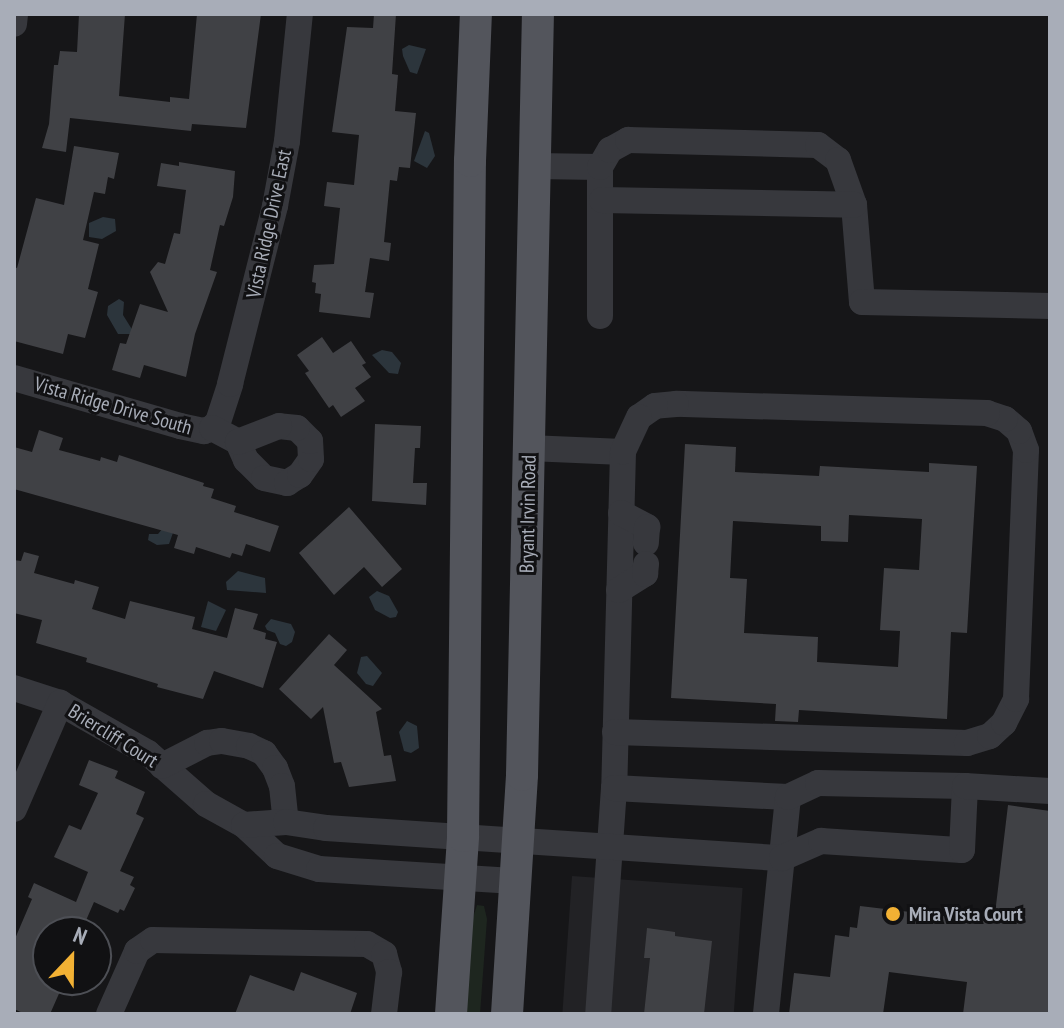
<!DOCTYPE html>
<style>
body{margin:0}
#map{position:relative;width:1064px;height:1028px;overflow:hidden;background:#161618;font-family:"PT Sans Narrow",sans-serif}
div>[style]{position:absolute}
.built>*{inset:0;background:#222225;transform-origin:0 0}
.green>*{inset:0;background:#1e261f}
.water>*{inset:0;background:#2c353c}
.building>*{inset:0;background:#404145}
.minor>*{height:26px;margin:-13px;padding:0 13px;transform-origin:13px;border-radius:13px;background:#37383d}
.major>*{height:32px;margin:-16px;padding:0 16px;transform-origin:16px;border-radius:16px;background:#53555c}
.dots>*{width:22px;height:22px;translate:-50% -50%;box-sizing:border-box;border:4px solid #111113;border-radius:50%}
span{translate:-50% -50%;white-space:nowrap;text-align:center;line-height:1.15;-webkit-text-stroke:6px #111113;paint-order:stroke}
.street-label{font-size:20px;color:#a8adb8}
.poi-label{font-size:20px;color:#a8adb8;font-weight:700}
.left{translate:0 -50%;text-align:left}
.frame{position:absolute;inset:0;border:16px solid #a8adb8;pointer-events:none}
.north{position:absolute;left:32px;top:916px;width:80px;height:80px;box-sizing:border-box;background:#111113;border:2px solid #4d4f55;border-radius:50%;rotate:22deg;font-size:22px;font-weight:700;line-height:32px;text-align:center;color:#a8adb8}
.north::after{content:'';display:block;margin:auto;width:28px;height:36px;background:#f2b134;clip-path:polygon(50% 0,100% 100%,50% 72%,0 100%)}
</style>
<div id="map">
<div class="built">
<i style="left:572px;top:876px;width:171px;height:138px;rotate:4deg"></i>
</div>
<div class="green">
<i style="clip-path:polygon(477px 905px,484px 906px,487px 919px,480px 1014px,463px 1014px,470px 927px)"></i>
</div>
<div class="water">
<i style="clip-path:polygon(409px 45px,426px 49px,417px 74px,410px 72px,403px 56px,402px 49px)"></i>
<i style="clip-path:polygon(425px 131px,429px 133px,435px 156px,427px 168px,414px 161px)"></i>
<i style="clip-path:polygon(103px 217px,115px 219px,116px 231px,102px 239px,89px 237px,89px 223px)"></i>
<i style="clip-path:polygon(119px 299px,124px 302px,123px 315px,133px 331px,131px 334px,118px 334px,107px 315px,108px 306px)"></i>
<i style="clip-path:polygon(382px 350px,392px 352px,401px 363px,398px 374px,389px 373px,372px 355px)"></i>
<i style="clip-path:polygon(163px 528px,174px 530px,169px 544px,157px 545px,148px 540px,149px 534px,158px 534px)"></i>
<i style="clip-path:polygon(238px 571px,265px 578px,266px 593px,227px 590px,226px 582px)"></i>
<i style="clip-path:polygon(377px 591px,389px 596px,398px 612px,396px 617px,390px 618px,375px 610px,369px 597px)"></i>
<i style="clip-path:polygon(208px 601px,226px 610px,216px 631px,201px 627px)"></i>
<i style="clip-path:polygon(271px 619px,291px 624px,295px 632px,292px 642px,286px 646px,280px 644px,275px 633px,267px 630px,265px 626px)"></i>
<i style="clip-path:polygon(367px 656px,382px 673px,373px 686px,366px 684px,357px 673px,361px 657px)"></i>
<i style="clip-path:polygon(407px 721px,417px 726px,419px 748px,411px 753px,404px 751px,399px 732px)"></i>
</div>
<div class="building">
<i style="clip-path:polygon(79px 14px,125px 14px,119px 96px,170px 102px,170px 97px,189px 99px,197px 14px,261px 14px,246px 128px,192px 124px,191px 131px,70px 118px,66px 152px,42px 148px,49px 124px,54px 65px,58px 65px,60px 51px,77px 52px)"></i>
<i style="clip-path:polygon(374px 14px,396px 14px,392px 74px,398px 75px,395px 111px,416px 113px,410px 168px,399px 167px,397px 181px,390px 180px,384px 242px,391px 243px,389px 261px,370px 258px,365px 292px,374px 293px,370px 318px,319px 312px,321px 294px,315px 293px,316px 283px,312px 282px,314px 265px,334px 264px,340px 208px,324px 206px,327px 182px,354px 185px,359px 135px,332px 132px,347px 27px,373px 28px)"></i>
<i style="clip-path:polygon(74px 146px,119px 153px,114px 179px,108px 177px,105px 194px,94px 192px,83px 240px,99px 244px,88px 289px,98px 292px,85px 338px,68px 334px,63px 354px,14px 341px,14px 267px,17px 268px,36px 198px,64px 205px)"></i>
<i style="clip-path:polygon(179px 162px,235px 171px,233px 197px,224px 226px,220px 225px,210px 270px,217px 272px,195px 334px,186px 377px,144px 365px,140px 378px,112px 370px,120px 343px,126px 344px,140px 304px,168px 312px,150px 272px,158px 262px,165px 264px,174px 233px,180px 234px,186px 190px,157px 186px,161px 163px,179px 166px)"></i>
<i style="clip-path:polygon(322px 337px,333px 353px,351px 341px,366px 363px,362px 365px,371px 377px,355px 388px,365px 401px,341px 417px,333px 405px,329px 408px,305px 373px,309px 371px,297px 355px)"></i>
<i style="clip-path:polygon(375px 424px,421px 426px,420px 448px,415px 448px,413px 483px,427px 483px,426px 505px,372px 501px)"></i>
<i style="clip-path:polygon(39px 430px,63px 438px,59px 450px,100px 461px,101px 457px,117px 462px,119px 455px,204px 483px,203px 486px,214px 489px,211px 498px,236px 506px,234px 512px,279px 526px,270px 552px,246px 544px,242px 556px,232px 553px,230px 558px,196px 547px,194px 554px,174px 548px,178px 535px,14px 489px,14px 447px,32px 452px)"></i>
<i style="clip-path:polygon(evenodd,685px 444px,736px 447px,735px 472px,819px 476px,820px 466px,929px 472px,929px 463px,977px 466px,967px 633px,951px 632px,947px 719px,799px 710px,798px 722px,775px 721px,776px 704px,671px 698px,685px 444px,849px 515px,922px 519px,919px 570px,884px 568px,880px 630px,900px 631px,898px 667px,817px 662px,818px 637px,744px 633px,747px 579px,730px 578px,733px 521px,821px 526px,821px 541px,848px 542px,849px 515px)"></i>
<i style="clip-path:polygon(349px 507px,402px 569px,382px 587px,364px 567px,334px 595px,299px 553px)"></i>
<i style="clip-path:polygon(24px 552px,39px 556px,34px 573px,74px 584px,75px 580px,99px 587px,92px 609px,125px 619px,130px 601px,195px 617px,192px 629px,227px 638px,235px 608px,258px 614px,253px 629px,266px 633px,265px 639px,277px 642px,263px 688px,214px 671px,203px 699px,157px 687px,158px 684px,86px 662px,87px 658px,36px 643px,42px 620px,14px 613px,14px 560px,21px 561px)"></i>
<i style="clip-path:polygon(329px 634px,347px 650px,334px 665px,382px 709px,376px 712px,384px 756px,391px 755px,396px 781px,349px 787px,341px 762px,334px 763px,323px 707px,311px 719px,279px 689px)"></i>
<i style="clip-path:polygon(89px 760px,118px 771px,115px 778px,145px 792px,136px 814px,144px 818px,120px 871px,134px 877px,130px 885px,135px 888px,124px 911px,120px 909px,118px 913px,94px 902px,81px 932px,48px 932px,48px 980px,65px 980px,50px 1014px,25px 1014px,14px 1009px,14px 941px,32px 899px,28px 897px,34px 883px,76px 902px,88px 872px,54px 857px,69px 825px,81px 830px,98px 793px,79px 785px)"></i>
<i style="clip-path:polygon(1008px 805px,1050px 811px,1050px 1014px,963px 1014px,967px 982px,889px 972px,883px 1014px,789px 1014px,794px 973px,830px 977px,835px 935px,849px 937px,850px 927px,857px 928px,860px 906px,994px 922px)"></i>
<i style="clip-path:polygon(647px 928px,675px 932px,675px 936px,712px 941px,704px 1014px,644px 1014px,650px 958px,644px 958px)"></i>
<i style="clip-path:polygon(301px 972px,357px 993px,350px 1014px,235px 1014px,250px 975px,294px 991px)"></i>
</div>
<div class="minor">
<i style="left:14px;top:24px;width:10px;rotate:-84deg"></i>
<i style="left:535px;top:166px;width:65px;rotate:0.9deg"></i>
<i style="left:600px;top:167px;width:149px;rotate:90deg"></i>
<i style="left:600px;top:167px;width:20px;rotate:-60deg"></i>
<i style="left:610px;top:150px;width:21px;rotate:-29deg"></i>
<i style="left:628px;top:140px;width:190px;rotate:1.5deg"></i>
<i style="left:818px;top:145px;width:25px;rotate:37deg"></i>
<i style="left:838px;top:160px;width:48px;rotate:70.4deg"></i>
<i style="left:854px;top:205px;width:97px;rotate:85.3deg"></i>
<i style="left:862px;top:302px;width:188px;rotate:1.2deg"></i>
<i style="left:602px;top:200px;width:252px;rotate:1.1deg"></i>
<i style="left:14px;top:378px;width:173px;rotate:16.1deg"></i>
<i style="left:180px;top:426px;width:25px;rotate:12deg"></i>
<i style="left:204px;top:431px;width:9px;rotate:-21deg"></i>
<i style="left:212px;top:428px;width:8px;rotate:-45deg"></i>
<i style="left:218px;top:422px;width:40px;rotate:-72deg"></i>
<i style="left:230px;top:384px;width:184px;rotate:-75.8deg"></i>
<i style="left:275px;top:206px;width:66px;rotate:-79.5deg"></i>
<i style="left:287px;top:141px;width:128px;rotate:-84.2deg"></i>
<i style="left:212px;top:428px;width:30px;rotate:28deg"></i>
<i style="left:238px;top:442px;width:20px;rotate:66deg"></i>
<i style="left:246px;top:460px;width:25px;rotate:45deg"></i>
<i style="left:264px;top:478px;width:24px;rotate:12deg"></i>
<i style="left:287px;top:483px;width:15px;rotate:-32deg"></i>
<i style="left:300px;top:475px;width:19px;rotate:-55deg"></i>
<i style="left:311px;top:459px;width:18px;rotate:-93deg"></i>
<i style="left:310px;top:441px;width:18px;rotate:-135deg"></i>
<i style="left:297px;top:428px;width:18px;rotate:-174deg"></i>
<i style="left:279px;top:426px;width:44px;rotate:158.7deg"></i>
<i style="left:529px;top:448px;width:94px;rotate:2.4deg"></i>
<i style="left:623px;top:452px;width:336px;rotate:91.5deg"></i>
<i style="left:614px;top:788px;width:227px;rotate:94deg"></i>
<i style="left:621px;top:513px;width:30px;rotate:28deg"></i>
<i style="left:647px;top:527px;width:16px;rotate:94deg"></i>
<i style="left:619px;top:590px;width:31px;rotate:-32deg"></i>
<i style="left:645px;top:574px;width:10px;rotate:-84deg"></i>
<i style="left:14px;top:688px;width:48px;rotate:18.1deg"></i>
<i style="left:60px;top:703px;width:101px;rotate:29.6deg"></i>
<i style="left:148px;top:753px;width:77px;rotate:41.3deg"></i>
<i style="left:206px;top:804px;width:43px;rotate:28.9deg"></i>
<i style="left:244px;top:825px;width:45px;rotate:43.2deg"></i>
<i style="left:277px;top:856px;width:44px;rotate:17.2deg"></i>
<i style="left:319px;top:869px;width:199px;rotate:3.5deg"></i>
<i style="left:615px;top:732px;width:352px;rotate:1.8deg"></i>
<i style="left:967px;top:743px;width:24px;rotate:-17deg"></i>
<i style="left:990px;top:736px;width:19px;rotate:-43deg"></i>
<i style="left:1004px;top:723px;width:27px;rotate:-63deg"></i>
<i style="left:1016px;top:699px;width:249px;rotate:-87.7deg"></i>
<i style="left:1026px;top:450px;width:20px;rotate:-110deg"></i>
<i style="left:1019px;top:431px;width:18px;rotate:-139deg"></i>
<i style="left:1005px;top:419px;width:19px;rotate:-162deg"></i>
<i style="left:987px;top:413px;width:311px;rotate:-178.3deg"></i>
<i style="left:676px;top:404px;width:21px;rotate:175deg"></i>
<i style="left:655px;top:406px;width:19px;rotate:145deg"></i>
<i style="left:639px;top:417px;width:38px;rotate:115deg"></i>
<i style="left:162px;top:766px;width:51px;rotate:-27.1deg"></i>
<i style="left:207px;top:743px;width:15px;rotate:-8deg"></i>
<i style="left:222px;top:741px;width:27px;rotate:10deg"></i>
<i style="left:249px;top:746px;width:17px;rotate:25deg"></i>
<i style="left:264px;top:753px;width:19px;rotate:54deg"></i>
<i style="left:275px;top:768px;width:19px;rotate:69deg"></i>
<i style="left:282px;top:786px;width:36px;rotate:84deg"></i>
<i style="left:614px;top:788px;width:174px;rotate:3deg"></i>
<i style="left:788px;top:797px;width:218px;rotate:95.8deg"></i>
<i style="left:788px;top:797px;width:33px;rotate:-25deg"></i>
<i style="left:818px;top:783px;width:147px;rotate:1.2deg"></i>
<i style="left:14px;top:809px;width:116px;rotate:-66.5deg"></i>
<i style="left:244px;top:825px;width:42px;rotate:-4.1deg"></i>
<i style="left:286px;top:822px;width:40px;rotate:8.5deg"></i>
<i style="left:326px;top:828px;width:457px;rotate:3.8deg"></i>
<i style="left:782px;top:858px;width:43px;rotate:-23.6deg"></i>
<i style="left:821px;top:841px;width:141px;rotate:3.7deg"></i>
<i style="left:962px;top:850px;width:64px;rotate:-87.3deg"></i>
<i style="left:965px;top:786px;width:85px;rotate:3.4deg"></i>
<i style="left:109px;top:1014px;width:69px;rotate:-66deg"></i>
<i style="left:137px;top:951px;width:19px;rotate:-35deg"></i>
<i style="left:153px;top:940px;width:214px;rotate:1.1deg"></i>
<i style="left:367px;top:944px;width:20px;rotate:30deg"></i>
<i style="left:384px;top:954px;width:19px;rotate:74deg"></i>
<i style="left:389px;top:972px;width:42px;rotate:96.8deg"></i>
</div>
<div class="major">
<i style="left:451px;top:1014px;width:178px;rotate:-86.1deg"></i>
<i style="left:463px;top:836px;width:675px;rotate:-89.41deg"></i>
<i style="left:470px;top:161px;width:147px;rotate:-87.7deg"></i>
<i style="left:507px;top:1014px;width:239px;rotate:-86.4deg"></i>
<i style="left:522px;top:775px;width:761px;rotate:-88.8deg"></i>
</div>
<div class="dots">
<i style="left:893px;top:914px;background:#f2b134"></i>
</div>
<div class="street-label">
<span style="left:269px;top:224px;rotate:-78deg">Vista Ridge Drive East</span>
<span style="left:113px;top:406px;rotate:16deg">Vista Ridge Drive South</span>
<span style="left:528px;top:514px;rotate:-89deg">Bryant Irvin Road</span>
<span style="left:113px;top:736px;rotate:32deg">Briercliff Court</span>
</div>
<div class="poi-label">
<span class="left" style="left:909px;top:914px">Mira Vista Court</span>
</div>
<div class="frame"></div>
<div class="north">N</div>
</div>
